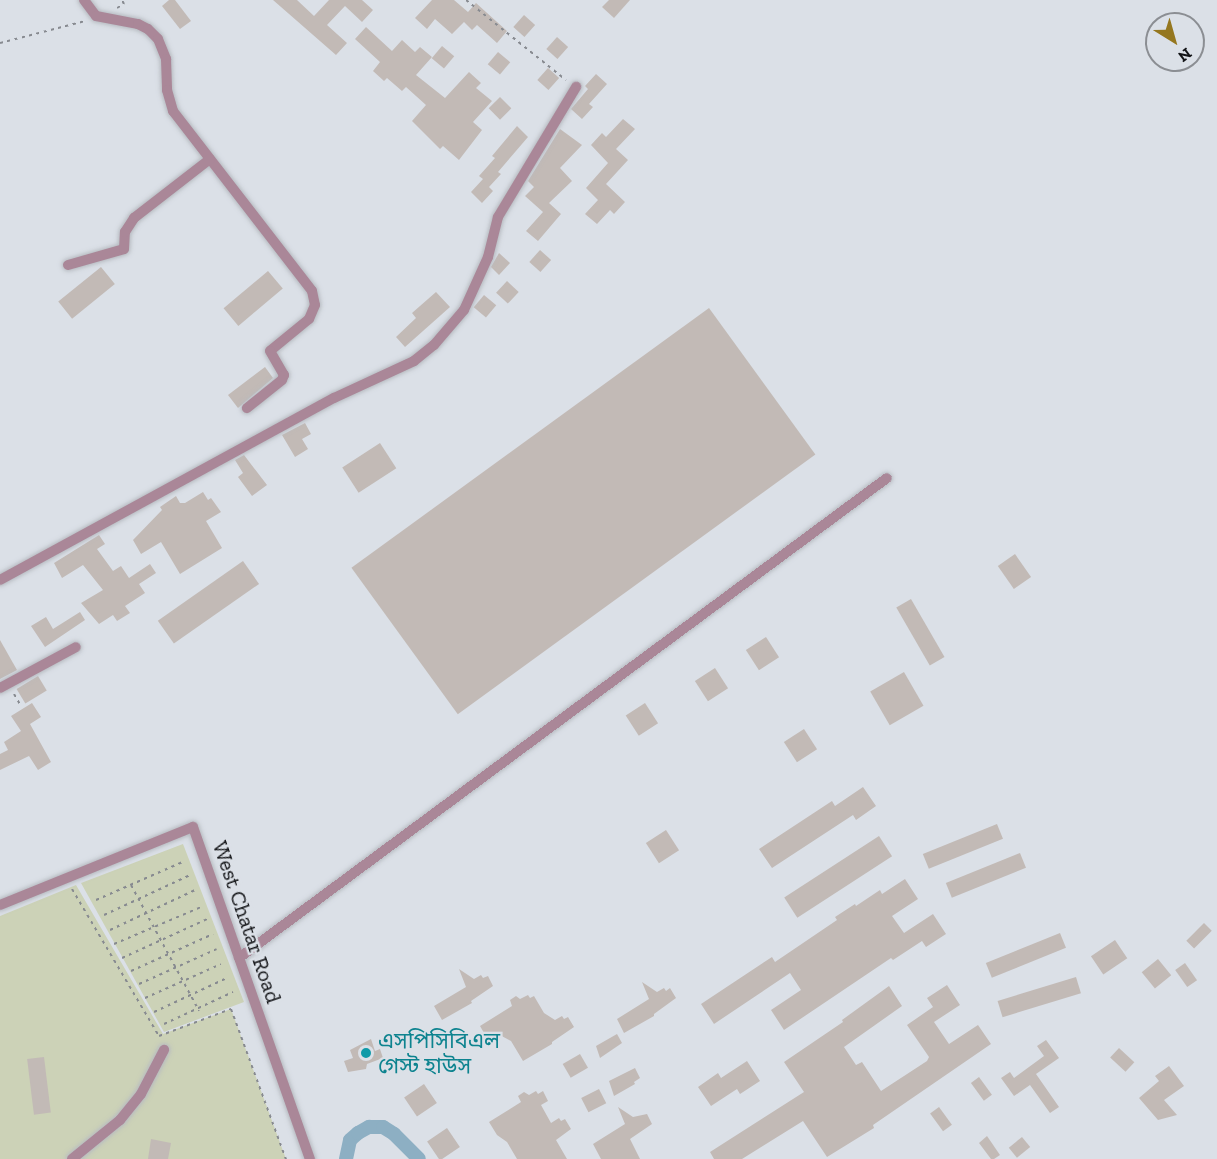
<!DOCTYPE html>
<meta charset="utf-8">
<style>
body{margin:0}
#map{position:relative;width:1217px;height:1159px;overflow:hidden;background:#dbe0e7;font-family:"Zilla Slab","Noto Sans Bengali",serif}
div>[style]{position:absolute}
.green>*{inset:0;background:#ccd2b7}
.canal>*{height:14px;margin:-7px;padding:0 7px;transform-origin:7px;border-radius:7px;background:#8dafc3}
.building>*{inset:0;background:#c2bab6;transform-origin:0 0}
.path>*{height:2px;margin-top:-1px;transform-origin:0;background:repeating-linear-gradient(90deg,#878a90 0 3px,transparent 0 7.5px)}
.roads{filter:drop-shadow(0 0 2px #b7bbc1) drop-shadow(0 0 2px #b7bbc1)}
.street>*{height:10px;margin:-5px;padding:0 5px;transform-origin:5px;border-radius:5px;background:#aa8798}
.dots>*{width:16px;height:16px;translate:-50% -50%;box-sizing:border-box;border:3px solid #dbe0e7;border-radius:50%}
span{translate:-50% -50%;white-space:nowrap;text-align:center;line-height:1.15;-webkit-text-stroke:4.5px #dbe0e7;paint-order:stroke}
.street-label{font-size:22px;color:#121316}
.culture-label{font-size:22px;color:#0d838f}
.left{translate:0 -50%;text-align:left}
.north{position:absolute;left:1145px;top:12px;width:60px;height:60px;box-sizing:border-box;background:#dbe0e7;border:2px solid #8b8e93;border-radius:50%;rotate:143deg;font-size:16px;font-weight:700;line-height:24px;text-align:center;color:#121316}
.north::after{content:'';display:block;margin:auto;width:21px;height:27px;background:#95771f;clip-path:polygon(50% 0,100% 100%,50% 72%,0 100%)}
</style>
<div id="map">
<div class="green">
<i style="clip-path:polygon(183px 844px,244px 1002px,164px 1032px,81px 883px)"></i>
<i style="clip-path:polygon(76px 885px,163px 1034px,231px 1009px,286px 1159px,0 1159px,0 916px)"></i>
</div>
<div class="canal">
<i style="left:346px;top:1159px;width:19px;rotate:-78deg"></i>
<i style="left:350px;top:1140px;width:11px;rotate:-41deg"></i>
<i style="left:358px;top:1133px;width:13px;rotate:-29deg"></i>
<i style="left:369px;top:1127px;width:14px"></i>
<i style="left:383px;top:1127px;width:13px;rotate:32deg"></i>
<i style="left:394px;top:1134px;width:35px;rotate:45deg"></i>
</div>
<div class="building">
<i style="clip-path:polygon(169px 0,175px 0,191px 21px,180px 29px,162px 6px)"></i>
<i style="clip-path:polygon(273px 0,297px 0,314px 16px,329px 0,362px 0,373px 10px,362px 22px,345px 6px,327px 25px,347px 43px,336px 55px)"></i>
<i style="clip-path:polygon(432px 0,454px 0,468px 12px,476px 3px,507px 31px,497px 43px,477px 25px,472px 30px,464px 22px,452px 34px,435px 19px,427px 29px,415px 18px)"></i>
<i style="clip-path:polygon(609px 0,630px 0,614px 18px,602px 7px)"></i>
<i style="left:524px;top:15px;width:15px;height:16px;rotate:42deg"></i>
<i style="clip-path:polygon(366px 27px,392px 51px,402px 40px,415px 52px,420px 47px,432px 57px,416px 75px,445px 98px,469px 72px,481px 83px,476px 88px,492px 101px,473px 122px,482px 130px,459px 160px,443px 146px,440px 149px,412px 121px,426px 105px,406px 87px,402px 91px,387px 78px,384px 81px,373px 71px,380px 62px,355px 39px)"></i>
<i style="left:557px;top:37px;width:15px;height:16px;rotate:42deg"></i>
<i style="left:442px;top:46px;width:16px;height:16px;rotate:40deg"></i>
<i style="left:498px;top:52px;width:16px;height:16px;rotate:40deg"></i>
<i style="left:548px;top:68px;width:15px;height:16px;rotate:42deg"></i>
<i style="clip-path:polygon(596px 74px,607px 84px,589px 104px,593px 107px,582px 119px,571px 109px,588px 89px,585px 86px)"></i>
<i style="left:500px;top:97px;width:16px;height:16px;rotate:45deg"></i>
<i style="clip-path:polygon(623px 119px,635px 129px,616px 149px,628px 160px,606px 184px,625px 202px,614px 214px,610px 210px,597px 224px,585px 214px,598px 200px,586px 188px,608px 163px,591px 145px,602px 133px,606px 137px)"></i>
<i style="clip-path:polygon(517px 126px,528px 137px,498px 172px,501px 174px,489px 187px,493px 191px,482px 203px,471px 192px,483px 179px,479px 176px,495px 158px,492px 156px)"></i>
<i style="clip-path:polygon(560px 129px,582px 145px,560px 168px,572px 181px,549px 203px,561px 214px,538px 241px,526px 231px,543px 212px,525px 196px,534px 187px,528px 181px)"></i>
<i style="left:540px;top:250px;width:15px;height:16px;rotate:42deg"></i>
<i style="clip-path:polygon(499px 253px,510px 263px,499px 275px,491px 267px)"></i>
<i style="left:101px;top:267px;width:22px;height:55px;rotate:51deg"></i>
<i style="left:268px;top:271px;width:23px;height:58px;rotate:50deg"></i>
<i style="left:507px;top:281px;width:16px;height:16px;rotate:43deg"></i>
<i style="clip-path:polygon(436px 292px,450px 307px,405px 347px,396px 337px,416px 318px,412px 313px)"></i>
<i style="left:484px;top:295px;width:16px;height:16px;rotate:40deg"></i>
<i style="left:709px;top:308px;width:181px;height:442px;rotate:54deg"></i>
<i style="clip-path:polygon(265px 367px,273px 378px,238px 408px,228px 395px)"></i>
<i style="clip-path:polygon(305px 423px,311px 434px,302px 439px,308px 449px,295px 457px,282px 435px)"></i>
<i style="left:380px;top:443px;width:30px;height:45px;rotate:57deg"></i>
<i style="clip-path:polygon(244px 455px,267px 485px,252px 496px,238px 477px,243px 473px,235px 460px)"></i>
<i style="clip-path:polygon(203px 492px,208px 500px,211px 498px,221px 512px,206px 521px,222px 548px,180px 574px,161px 542px,141px 554px,133px 540px,162px 510px,160px 507px,176px 496px,180px 503px,185px 503px)"></i>
<i style="clip-path:polygon(99px 535px,105px 544px,97px 549px,113px 571px,121px 566px,129px 578px,150px 564px,156px 573px,139px 584px,145px 593px,125px 606px,130px 613px,117px 621px,113px 615px,99px 624px,81px 603px,103px 590px,83px 565px,62px 578px,54px 563px)"></i>
<i style="left:1015px;top:554px;width:28px;height:21px;rotate:55deg"></i>
<i style="left:243px;top:561px;width:28px;height:104px;rotate:55deg"></i>
<i style="left:911px;top:599px;width:67px;height:17px;rotate:60deg"></i>
<i style="clip-path:polygon(80px 612px,85px 620px,45px 647px,31px 626px,46px 617px,53px 629px)"></i>
<i style="left:766px;top:637px;width:24px;height:24px;rotate:57deg"></i>
<i style="clip-path:polygon(0 640px,17px 670px,0 679px)"></i>
<i style="left:715px;top:668px;width:24px;height:24px;rotate:57deg"></i>
<i style="left:904px;top:672px;width:39px;height:39px;rotate:60deg"></i>
<i style="left:38px;top:676px;width:17px;height:25px;rotate:59deg"></i>
<i style="clip-path:polygon(32px 703px,41px 717px,30px 724px,51px 762px,38px 770px,29px 756px,0 770px,0 754px,8px 750px,4px 742px,21px 731px,11px 716px)"></i>
<i style="left:645px;top:703px;width:24px;height:23px;rotate:57deg"></i>
<i style="left:804px;top:729px;width:24px;height:24px;rotate:57deg"></i>
<i style="clip-path:polygon(863px 787px,876px 806px,856px 820px,853px 815px,772px 868px,759px 849px,832px 801px,835px 806px)"></i>
<i style="left:997px;top:824px;width:16px;height:80px;rotate:68deg"></i>
<i style="left:666px;top:830px;width:24px;height:24px;rotate:57deg"></i>
<i style="left:879px;top:836px;width:24px;height:113px;rotate:57deg"></i>
<i style="left:1020px;top:853px;width:16px;height:80px;rotate:68deg"></i>
<i style="clip-path:polygon(905px 879px,918px 899px,892px 916px,904px 933px,933px 914px,946px 934px,926px 947px,922px 941px,893px 960px,891px 958px,784px 1030px,771px 1010px,801px 990px,790px 973px,714px 1024px,701px 1004px,772px 957px,775px 962px,837px 920px,835px 917px,855px 904px,856px 906px,880px 890px,882px 894px)"></i>
<i style="left:1204px;top:923px;width:11px;height:25px;rotate:45deg"></i>
<i style="left:1060px;top:933px;width:16px;height:80px;rotate:68deg"></i>
<i style="left:1115px;top:940px;width:22px;height:29px;rotate:56deg"></i>
<i style="left:1158px;top:959px;width:21px;height:21px;rotate:51deg"></i>
<i style="left:1185px;top:963px;width:21px;height:12px;rotate:55deg"></i>
<i style="clip-path:polygon(459px 969px,474px 979px,481px 975px,483px 978px,488px 976px,493px 986px,471px 1001px,472px 1003px,442px 1020px,434px 1006px,466px 987px)"></i>
<i style="left:1076px;top:977px;width:17px;height:82px;rotate:73deg"></i>
<i style="clip-path:polygon(642px 982px,657px 992px,664px 988px,666px 991px,670px 988px,676px 998px,654px 1014px,654px 1016px,624px 1033px,617px 1019px,649px 999px)"></i>
<i style="clip-path:polygon(947px 985px,960px 1005px,934px 1022px,949px 1044px,978px 1025px,991px 1044px,873px 1125px,874px 1128px,827px 1157px,803px 1121px,742px 1159px,714px 1159px,710px 1152px,804px 1092px,784px 1062px,843px 1022px,842px 1020px,889px 986px,902px 1006px,844px 1047px,856px 1065px,862px 1062px,881px 1091px,927px 1061px,929px 1057px,907px 1025px,933px 1007px,927px 998px)"></i>
<i style="clip-path:polygon(528px 995px,530px 998px,534px 996px,544px 1013px,555px 1020px,562px 1016px,564px 1019px,568px 1017px,574px 1027px,552px 1042px,552px 1044px,523px 1061px,511px 1041px,498px 1034px,488px 1040px,480px 1026px,512px 1006px,510px 1000px,516px 996px,520px 999px)"></i>
<i style="clip-path:polygon(617px 1034px,622px 1043px,600px 1058px,596px 1046px)"></i>
<i style="clip-path:polygon(371px 1039px,375px 1051px,380px 1049px,383px 1058px,367px 1064px,366px 1069px,348px 1072px,344px 1061px,353px 1058px,350px 1050px)"></i>
<i style="clip-path:polygon(1046px 1040px,1059px 1058px,1036px 1074px,1059px 1107px,1050px 1113px,1030px 1085px,1014px 1096px,1001px 1078px,1010px 1072px,1014px 1078px,1044px 1056px,1037px 1046px)"></i>
<i style="left:1119px;top:1048px;width:21px;height:13px;rotate:43deg"></i>
<i style="left:580px;top:1054px;width:16px;height:20px;rotate:60deg"></i>
<i style="left:44px;top:1057px;width:56px;height:17px;rotate:83deg"></i>
<i style="clip-path:polygon(747px 1061px,760px 1081px,740px 1094px,737px 1089px,711px 1106px,698px 1087px,718px 1073px,721px 1078px)"></i>
<i style="clip-path:polygon(1169px 1066px,1184px 1086px,1164px 1100px,1177px 1115px,1158px 1120px,1139px 1098px,1159px 1081px,1155px 1076px)"></i>
<i style="clip-path:polygon(635px 1068px,640px 1078px,634px 1082px,635px 1084px,614px 1096px,609px 1081px)"></i>
<i style="left:979px;top:1077px;width:22px;height:10px;rotate:54deg"></i>
<i style="left:424px;top:1084px;width:23px;height:24px;rotate:56deg"></i>
<i style="left:599px;top:1089px;width:16px;height:20px;rotate:63deg"></i>
<i style="clip-path:polygon(536px 1091px,538px 1094px,543px 1091px,548px 1101px,541px 1105px,551px 1123px,559px 1118px,561px 1121px,565px 1119px,571px 1129px,556px 1140px,567px 1159px,517px 1159px,507px 1142px,497px 1135px,489px 1122px,521px 1102px,518px 1096px,524px 1092px,529px 1095px)"></i>
<i style="clip-path:polygon(618px 1107px,633px 1117px,647px 1114px,652px 1124px,630px 1139px,640px 1159px,601px 1159px,593px 1144px,625px 1124px)"></i>
<i style="left:939px;top:1107px;width:22px;height:11px;rotate:54deg"></i>
<i style="left:447px;top:1128px;width:23px;height:24px;rotate:56deg"></i>
<i style="clip-path:polygon(987px 1136px,1000px 1155px,994px 1159px,991px 1159px,979px 1143px)"></i>
<i style="left:1022px;top:1137px;width:13px;height:17px;rotate:51deg"></i>
<i style="clip-path:polygon(151px 1139px,171px 1143px,168px 1159px,148px 1159px)"></i>
</div>
<div class="path">
<i style="left:466px;top:0;width:128px;rotate:38.7deg"></i>
<i style="left:117px;top:8px;width:8px;rotate:-30deg"></i>
<i style="left:124px;top:4px;width:4px;rotate:-117deg"></i>
<i style="left:0;top:43px;width:88px;rotate:-14.5deg"></i>
<i style="left:14px;top:694px;width:14px;rotate:60deg"></i>
<i style="left:131px;top:885px;width:143px;rotate:61.6deg"></i>
<i style="left:72px;top:889px;width:171px;rotate:59.4deg"></i>
<i style="left:159px;top:1036px;width:77px;rotate:-20.6deg"></i>
<i style="left:231px;top:1009px;width:160px;rotate:69.9deg"></i>
<i style="left:96px;top:900px;width:97px;rotate:-23.7deg"></i>
<i style="left:104px;top:915px;width:95px;rotate:-24.9deg"></i>
<i style="left:110px;top:930px;width:94px;rotate:-25.2deg"></i>
<i style="left:114px;top:944px;width:95px;rotate:-23deg"></i>
<i style="left:122px;top:958px;width:94px;rotate:-24.6deg"></i>
<i style="left:131px;top:971px;width:90px;rotate:-24.3deg"></i>
<i style="left:139px;top:984px;width:85px;rotate:-24.2deg"></i>
<i style="left:145px;top:998px;width:83px;rotate:-24.1deg"></i>
<i style="left:154px;top:1012px;width:81px;rotate:-25deg"></i>
<i style="left:164px;top:1024px;width:76px;rotate:-24.9deg"></i>
</div>
<div class="roads">
<div class="street">
<i style="left:84px;top:0;width:20px;rotate:53deg"></i>
<i style="left:96px;top:16px;width:43px;rotate:10.8deg"></i>
<i style="left:138px;top:24px;width:11px;rotate:27deg"></i>
<i style="left:148px;top:29px;width:14px;rotate:45deg"></i>
<i style="left:158px;top:39px;width:22px;rotate:68deg"></i>
<i style="left:166px;top:59px;width:31px;rotate:88deg"></i>
<i style="left:167px;top:90px;width:22px;rotate:74deg"></i>
<i style="left:173px;top:111px;width:227px;rotate:52.3deg"></i>
<i style="left:312px;top:291px;width:14px;rotate:78deg"></i>
<i style="left:315px;top:305px;width:15px;rotate:113deg"></i>
<i style="left:309px;top:319px;width:50px;rotate:140.6deg"></i>
<i style="left:270px;top:351px;width:28px;rotate:60deg"></i>
<i style="left:284px;top:375px;width:5px;rotate:112deg"></i>
<i style="left:282px;top:380px;width:45px;rotate:141.3deg"></i>
<i style="left:68px;top:265px;width:58px;rotate:-15.9deg"></i>
<i style="left:124px;top:249px;width:17px;rotate:-87deg"></i>
<i style="left:125px;top:232px;width:17px;rotate:-57deg"></i>
<i style="left:134px;top:218px;width:96px;rotate:-37.8deg"></i>
<i style="left:0;top:580px;width:380px;rotate:-28.6deg"></i>
<i style="left:334px;top:398px;width:88px;rotate:-24.8deg"></i>
<i style="left:414px;top:361px;width:26px;rotate:-39deg"></i>
<i style="left:434px;top:345px;width:46px;rotate:-49.4deg"></i>
<i style="left:464px;top:310px;width:58px;rotate:-65.6deg"></i>
<i style="left:488px;top:257px;width:41px;rotate:-76deg"></i>
<i style="left:498px;top:217px;width:152px;rotate:-59deg"></i>
<i style="left:0;top:688px;width:86px;rotate:-28.3deg"></i>
<i style="left:0;top:905px;width:208px;rotate:-22deg"></i>
<i style="left:193px;top:827px;width:352px;rotate:70.6deg"></i>
<i style="left:239px;top:958px;width:806px;rotate:-36.53deg"></i>
<i style="left:72px;top:1159px;width:62px;rotate:-39.1deg"></i>
<i style="left:120px;top:1120px;width:33px;rotate:-51deg"></i>
<i style="left:141px;top:1094px;width:50px;rotate:-62.4deg"></i>
</div>
</div>
<div class="dots">
<i style="left:366px;top:1053px;background:#0f9aa8"></i>
</div>
<div class="street-label">
<span style="left:247px;top:922px;rotate:71deg">West Chatar Road</span>
</div>
<div class="culture-label">
<span class="left" style="left:378px;top:1053px">এসপিসিবিএল<br>গেস্ট হাউস</span>
</div>
<div class="north">N</div>
</div>
